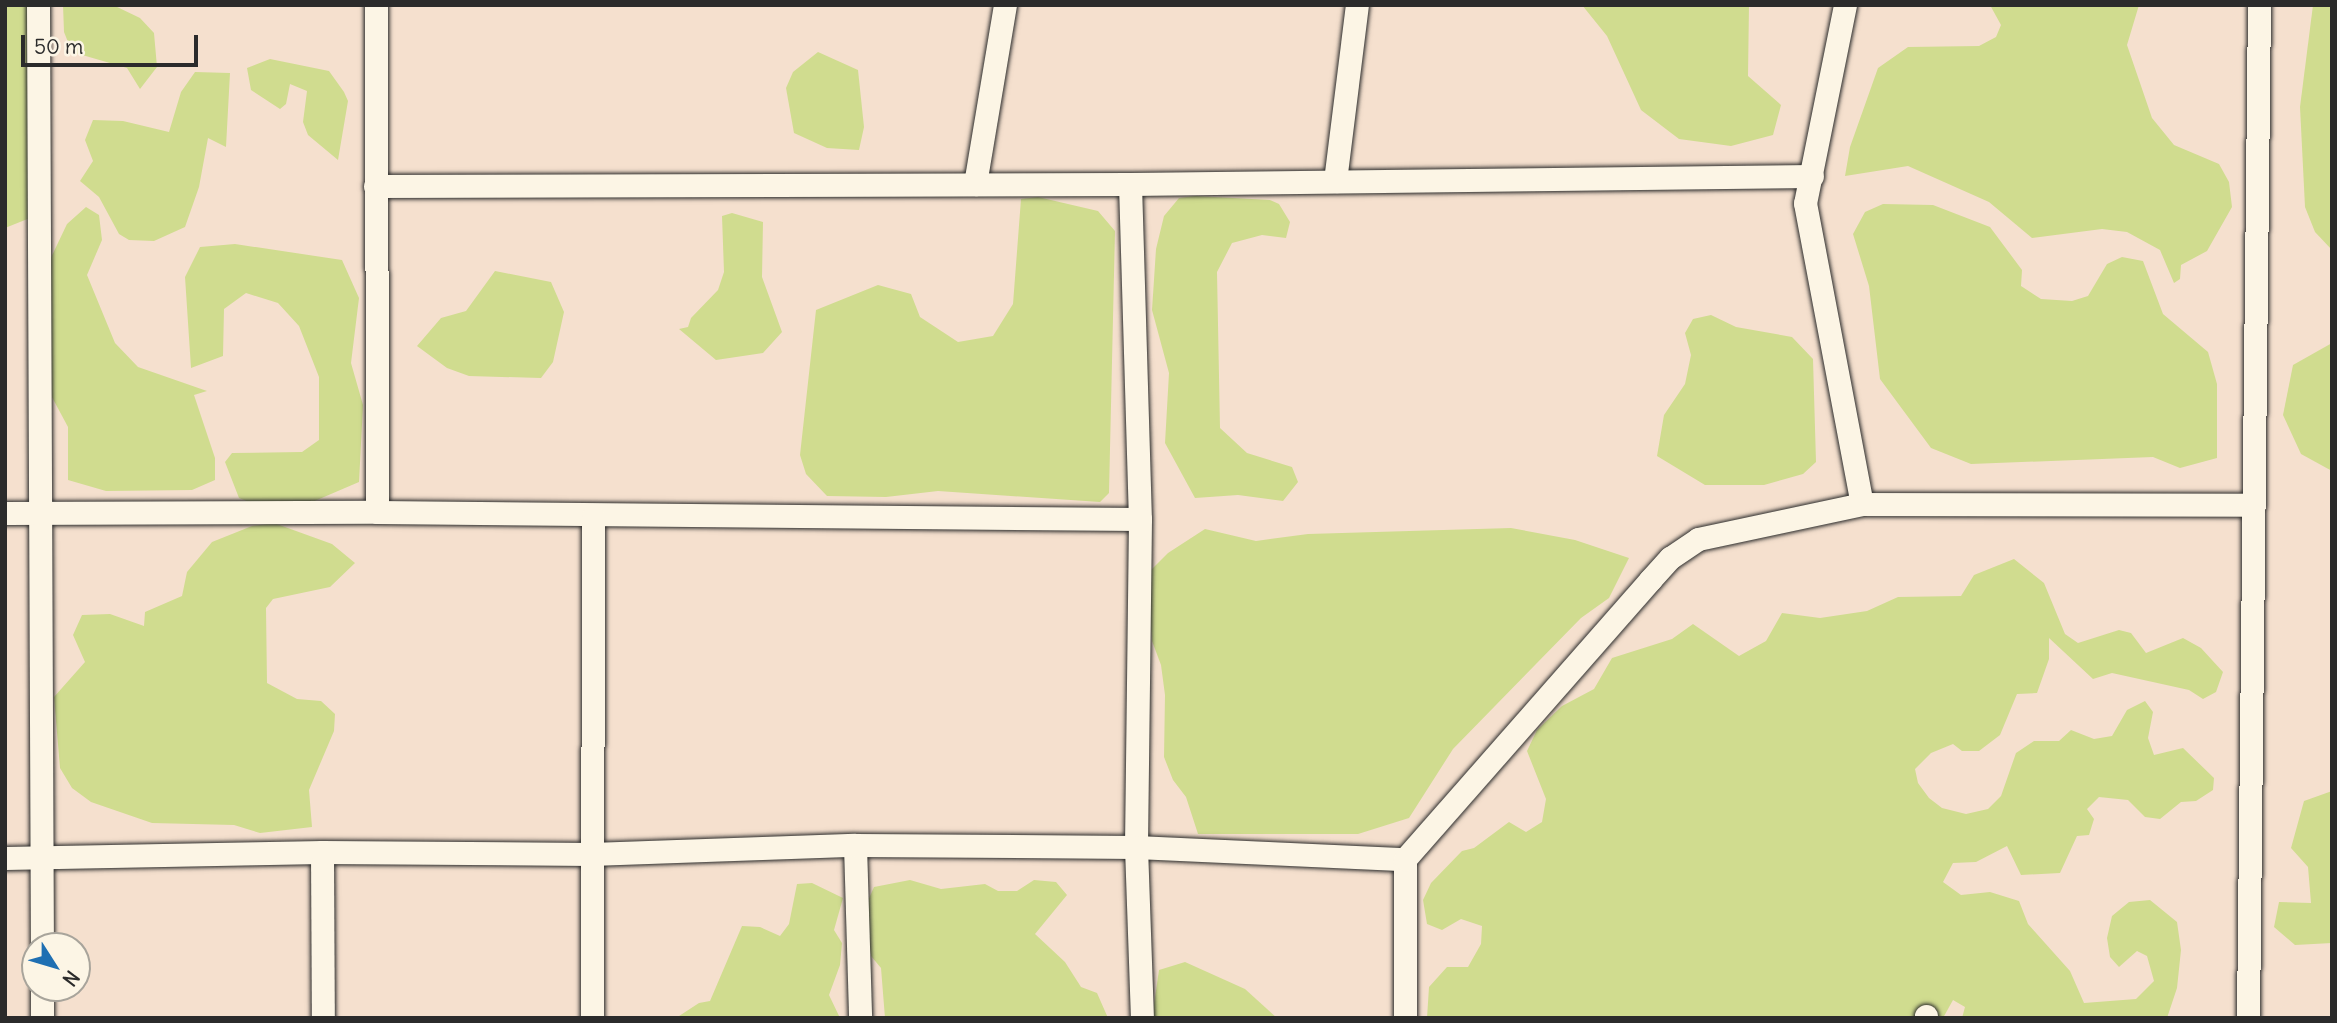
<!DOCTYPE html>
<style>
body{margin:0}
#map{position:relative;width:2337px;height:1023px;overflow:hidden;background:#f5e0ce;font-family:Delius,sans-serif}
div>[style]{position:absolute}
.green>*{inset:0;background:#d0dc8f}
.roads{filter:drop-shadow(0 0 2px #2b2b2b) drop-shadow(0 0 2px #2b2b2b)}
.street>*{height:23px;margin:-11.5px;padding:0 11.5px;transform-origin:11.5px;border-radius:11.5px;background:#fcf5e5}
span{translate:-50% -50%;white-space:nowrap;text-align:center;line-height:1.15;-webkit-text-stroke:5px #fcf5e5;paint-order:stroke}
.frame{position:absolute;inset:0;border:7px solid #2b2b2b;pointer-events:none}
.north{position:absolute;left:21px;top:932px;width:70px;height:70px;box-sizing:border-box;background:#fcf5e5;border:2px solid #a8a49b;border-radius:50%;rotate:127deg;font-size:19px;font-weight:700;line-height:28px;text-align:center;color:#2b2b2b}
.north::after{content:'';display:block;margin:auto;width:24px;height:32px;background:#1f6fb2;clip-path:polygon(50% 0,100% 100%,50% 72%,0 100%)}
.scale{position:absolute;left:21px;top:35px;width:177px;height:32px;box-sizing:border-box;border:4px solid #2b2b2b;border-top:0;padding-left:9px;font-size:21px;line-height:24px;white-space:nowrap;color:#2b2b2b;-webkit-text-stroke:5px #fcf5e5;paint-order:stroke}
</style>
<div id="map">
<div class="green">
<i style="clip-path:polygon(5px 5px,40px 5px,35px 216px,5px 228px)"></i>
<i style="clip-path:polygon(63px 5px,113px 5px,140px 18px,154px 33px,157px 67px,140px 89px,127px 68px,72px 52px,64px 32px)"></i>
<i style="clip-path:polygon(1582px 5px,1749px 5px,1748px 76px,1781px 105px,1773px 135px,1731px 146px,1679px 139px,1641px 110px,1607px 36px)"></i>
<i style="clip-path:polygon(1990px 5px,2139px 5px,2127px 45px,2152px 118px,2174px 145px,2219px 164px,2229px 182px,2232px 207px,2207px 251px,2181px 265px,2180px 279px,2174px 283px,2160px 250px,2127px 232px,2102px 229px,2032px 238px,1989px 202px,1908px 166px,1845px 176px,1850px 147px,1878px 68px,1908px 47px,1979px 46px,1996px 37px,2001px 25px)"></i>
<i style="clip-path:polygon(2313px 5px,2332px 5px,2332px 250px,2315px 232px,2305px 207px,2300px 107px)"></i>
<i style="clip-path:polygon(818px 52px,858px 70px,864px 127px,859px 150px,827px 148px,794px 133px,786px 88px,793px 72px)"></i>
<i style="clip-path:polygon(270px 59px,329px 71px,344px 92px,348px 101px,338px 160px,308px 135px,303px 122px,307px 91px,290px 84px,286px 104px,280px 109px,251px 90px,247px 68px)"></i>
<i style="clip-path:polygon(195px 72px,230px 73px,226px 147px,208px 138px,199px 187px,185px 227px,154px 241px,129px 240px,119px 234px,99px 197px,80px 181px,93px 161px,85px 140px,93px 120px,123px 121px,169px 132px,181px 92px)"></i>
<i style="clip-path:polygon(1195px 196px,1270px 200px,1279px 204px,1290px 222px,1286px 238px,1262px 235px,1232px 243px,1217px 272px,1220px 428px,1247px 453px,1292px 467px,1298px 482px,1283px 501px,1238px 495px,1195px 498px,1165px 443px,1169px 373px,1152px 310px,1156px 249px,1164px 216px,1179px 198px)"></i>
<i style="clip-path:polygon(1038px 197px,1098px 211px,1115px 231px,1109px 493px,1100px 502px,938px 491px,886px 497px,827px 496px,806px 474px,800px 455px,816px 310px,878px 285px,911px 294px,920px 317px,958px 342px,993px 336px,1013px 304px,1021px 199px)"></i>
<i style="clip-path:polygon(1883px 204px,1933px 205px,1990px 227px,2022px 270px,2021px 286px,2041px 299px,2072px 301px,2088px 296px,2107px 264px,2122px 257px,2143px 261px,2163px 314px,2208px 352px,2217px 384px,2217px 458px,2180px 468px,2153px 457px,1971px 464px,1931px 448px,1880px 379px,1869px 286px,1853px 234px,1865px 212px)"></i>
<i style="clip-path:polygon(86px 207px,99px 215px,102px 240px,87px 275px,115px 343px,138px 367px,207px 391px,194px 395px,215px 458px,215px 480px,192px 490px,106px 491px,68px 480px,68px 427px,46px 386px,47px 266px,67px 224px)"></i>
<i style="clip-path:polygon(732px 213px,763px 222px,762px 277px,782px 332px,763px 353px,716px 360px,679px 329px,688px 327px,691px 318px,718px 290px,724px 272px,722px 216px)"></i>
<i style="clip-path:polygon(235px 244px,342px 260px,359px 298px,351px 363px,363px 405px,359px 482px,282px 515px,239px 498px,225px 462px,232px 453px,302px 452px,319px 440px,319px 377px,299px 326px,278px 303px,246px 293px,224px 309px,223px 356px,191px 368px,185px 277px,200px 247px)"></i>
<i style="clip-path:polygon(495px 271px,551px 282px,564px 312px,553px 362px,541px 378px,469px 376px,447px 368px,417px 346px,441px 318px,466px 311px)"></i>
<i style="clip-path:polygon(1711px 315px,1736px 327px,1792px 337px,1813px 359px,1816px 462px,1803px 474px,1764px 485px,1705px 485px,1657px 456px,1664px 415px,1685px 384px,1691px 355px,1685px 333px,1693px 319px)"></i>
<i style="clip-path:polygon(2332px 343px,2332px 471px,2301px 454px,2283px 415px,2293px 365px)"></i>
<i style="clip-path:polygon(274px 523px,332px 544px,355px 563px,330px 587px,273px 599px,266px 608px,267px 683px,297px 699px,321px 701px,335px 714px,334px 731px,309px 790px,312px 827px,260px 833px,234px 825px,152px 823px,91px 802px,72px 788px,60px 768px,54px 697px,85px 662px,73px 635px,82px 615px,110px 614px,144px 626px,145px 612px,182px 596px,187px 572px,212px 542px,252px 526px)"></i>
<i style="clip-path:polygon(1511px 528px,1575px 540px,1629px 558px,1609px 598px,1581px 618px,1453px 749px,1409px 818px,1358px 834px,1198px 834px,1186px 797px,1173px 780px,1164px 757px,1165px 695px,1161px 665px,1152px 641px,1147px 574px,1168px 553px,1205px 529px,1256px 541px,1308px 534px)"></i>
<i style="clip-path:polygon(2014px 559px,2044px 583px,2065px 634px,2078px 643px,2119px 630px,2131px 633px,2146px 653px,2183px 638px,2201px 648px,2223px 672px,2216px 692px,2203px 699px,2189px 690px,2112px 673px,2093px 679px,2049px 638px,2049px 659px,2037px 693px,2017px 694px,2000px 735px,1979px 751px,1962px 751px,1953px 744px,1931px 753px,1915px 769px,1918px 783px,1929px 798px,1942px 808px,1966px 814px,1988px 809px,2001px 796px,2016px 753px,2034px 741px,2059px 741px,2071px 730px,2094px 739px,2112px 736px,2127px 710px,2145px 701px,2153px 712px,2148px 738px,2154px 755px,2183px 748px,2214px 778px,2213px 790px,2196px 801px,2181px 802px,2160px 819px,2145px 817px,2128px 800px,2099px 797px,2087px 809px,2094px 819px,2089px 835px,2077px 836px,2060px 873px,2021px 875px,2007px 846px,1976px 862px,1953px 863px,1943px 882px,1961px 895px,1990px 892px,2019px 901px,2028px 924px,2070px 971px,2084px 1003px,2136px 999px,2154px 981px,2147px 956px,2137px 951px,2119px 967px,2110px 957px,2107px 938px,2112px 916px,2129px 902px,2150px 900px,2177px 922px,2181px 950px,2177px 988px,2167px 1018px,1962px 1018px,1965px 1007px,1953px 1000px,1943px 1018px,1427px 1018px,1429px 987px,1447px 967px,1468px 967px,1481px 944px,1482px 926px,1461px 919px,1442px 930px,1427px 924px,1423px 900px,1431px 883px,1462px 851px,1474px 848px,1509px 822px,1526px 832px,1542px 822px,1546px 799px,1527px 751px,1537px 730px,1562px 706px,1594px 689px,1612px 658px,1672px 639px,1693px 624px,1739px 656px,1766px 641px,1782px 613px,1820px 618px,1867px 611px,1898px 597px,1961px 596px,1974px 575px)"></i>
<i style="clip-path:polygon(2332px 791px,2332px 943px,2295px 945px,2274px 927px,2279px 902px,2311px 903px,2308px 867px,2291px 848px,2304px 801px)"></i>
<i style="clip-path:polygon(910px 880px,941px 889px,985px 884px,998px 891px,1017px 891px,1034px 880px,1056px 882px,1067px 895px,1035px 934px,1065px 962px,1081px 987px,1097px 993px,1108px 1018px,885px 1018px,881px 968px,871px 956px,864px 926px,867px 903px,874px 887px)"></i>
<i style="clip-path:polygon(812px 883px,843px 898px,834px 930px,842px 943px,840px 965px,829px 995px,840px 1018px,676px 1018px,699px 1003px,710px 1001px,742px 926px,760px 927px,780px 936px,789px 924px,797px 884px)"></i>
<i style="clip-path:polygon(1185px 962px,1245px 989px,1277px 1018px,1152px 1018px,1159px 970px)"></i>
</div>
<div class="roads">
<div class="street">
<i style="left:38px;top:5px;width:941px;rotate:89.76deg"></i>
<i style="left:376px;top:5px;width:507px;rotate:89.89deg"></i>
<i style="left:1845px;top:5px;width:202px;rotate:101.4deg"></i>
<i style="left:1805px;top:203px;width:306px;rotate:79.3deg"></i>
<i style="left:1335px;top:181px;width:177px;rotate:-82.9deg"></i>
<i style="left:975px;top:184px;width:181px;rotate:-80.5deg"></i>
<i style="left:1130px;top:184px;width:335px;rotate:88.3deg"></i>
<i style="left:1140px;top:519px;width:328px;rotate:90.7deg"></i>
<i style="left:1136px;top:847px;width:171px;rotate:88deg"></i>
<i style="left:375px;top:186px;width:755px;rotate:-0.15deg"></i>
<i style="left:1130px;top:184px;width:682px;rotate:-0.67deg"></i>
<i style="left:5px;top:513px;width:372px;rotate:-0.2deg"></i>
<i style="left:377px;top:512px;width:763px;rotate:0.53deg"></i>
<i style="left:855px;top:845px;width:173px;rotate:88.3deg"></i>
<i style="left:322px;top:852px;width:166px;rotate:89.7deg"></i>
<i style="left:5px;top:858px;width:317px;rotate:-1.1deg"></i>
<i style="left:322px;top:852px;width:269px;rotate:0.4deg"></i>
<i style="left:591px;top:854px;width:264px;rotate:-2deg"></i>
<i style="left:855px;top:845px;width:281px;rotate:0.4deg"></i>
<i style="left:1136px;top:847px;width:269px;rotate:2.6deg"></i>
<i style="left:42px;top:988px;width:30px;rotate:90deg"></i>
<i style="left:1926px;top:1016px;width:2px;rotate:90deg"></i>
<i style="left:592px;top:1018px;width:501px;rotate:-89.89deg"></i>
<i style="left:1405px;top:1018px;width:159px;rotate:-90deg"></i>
<i style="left:1405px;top:859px;width:371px;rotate:-48.7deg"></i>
<i style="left:1650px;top:580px;width:30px;rotate:-48deg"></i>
<i style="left:1670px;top:558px;width:34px;rotate:-34deg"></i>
<i style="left:1698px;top:539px;width:168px;rotate:-12deg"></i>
<i style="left:1862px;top:504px;width:392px;rotate:0.1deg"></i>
<i style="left:2248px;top:1018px;width:1013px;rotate:-89.38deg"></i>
</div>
</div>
<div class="frame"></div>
<div class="north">N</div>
<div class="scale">50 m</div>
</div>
